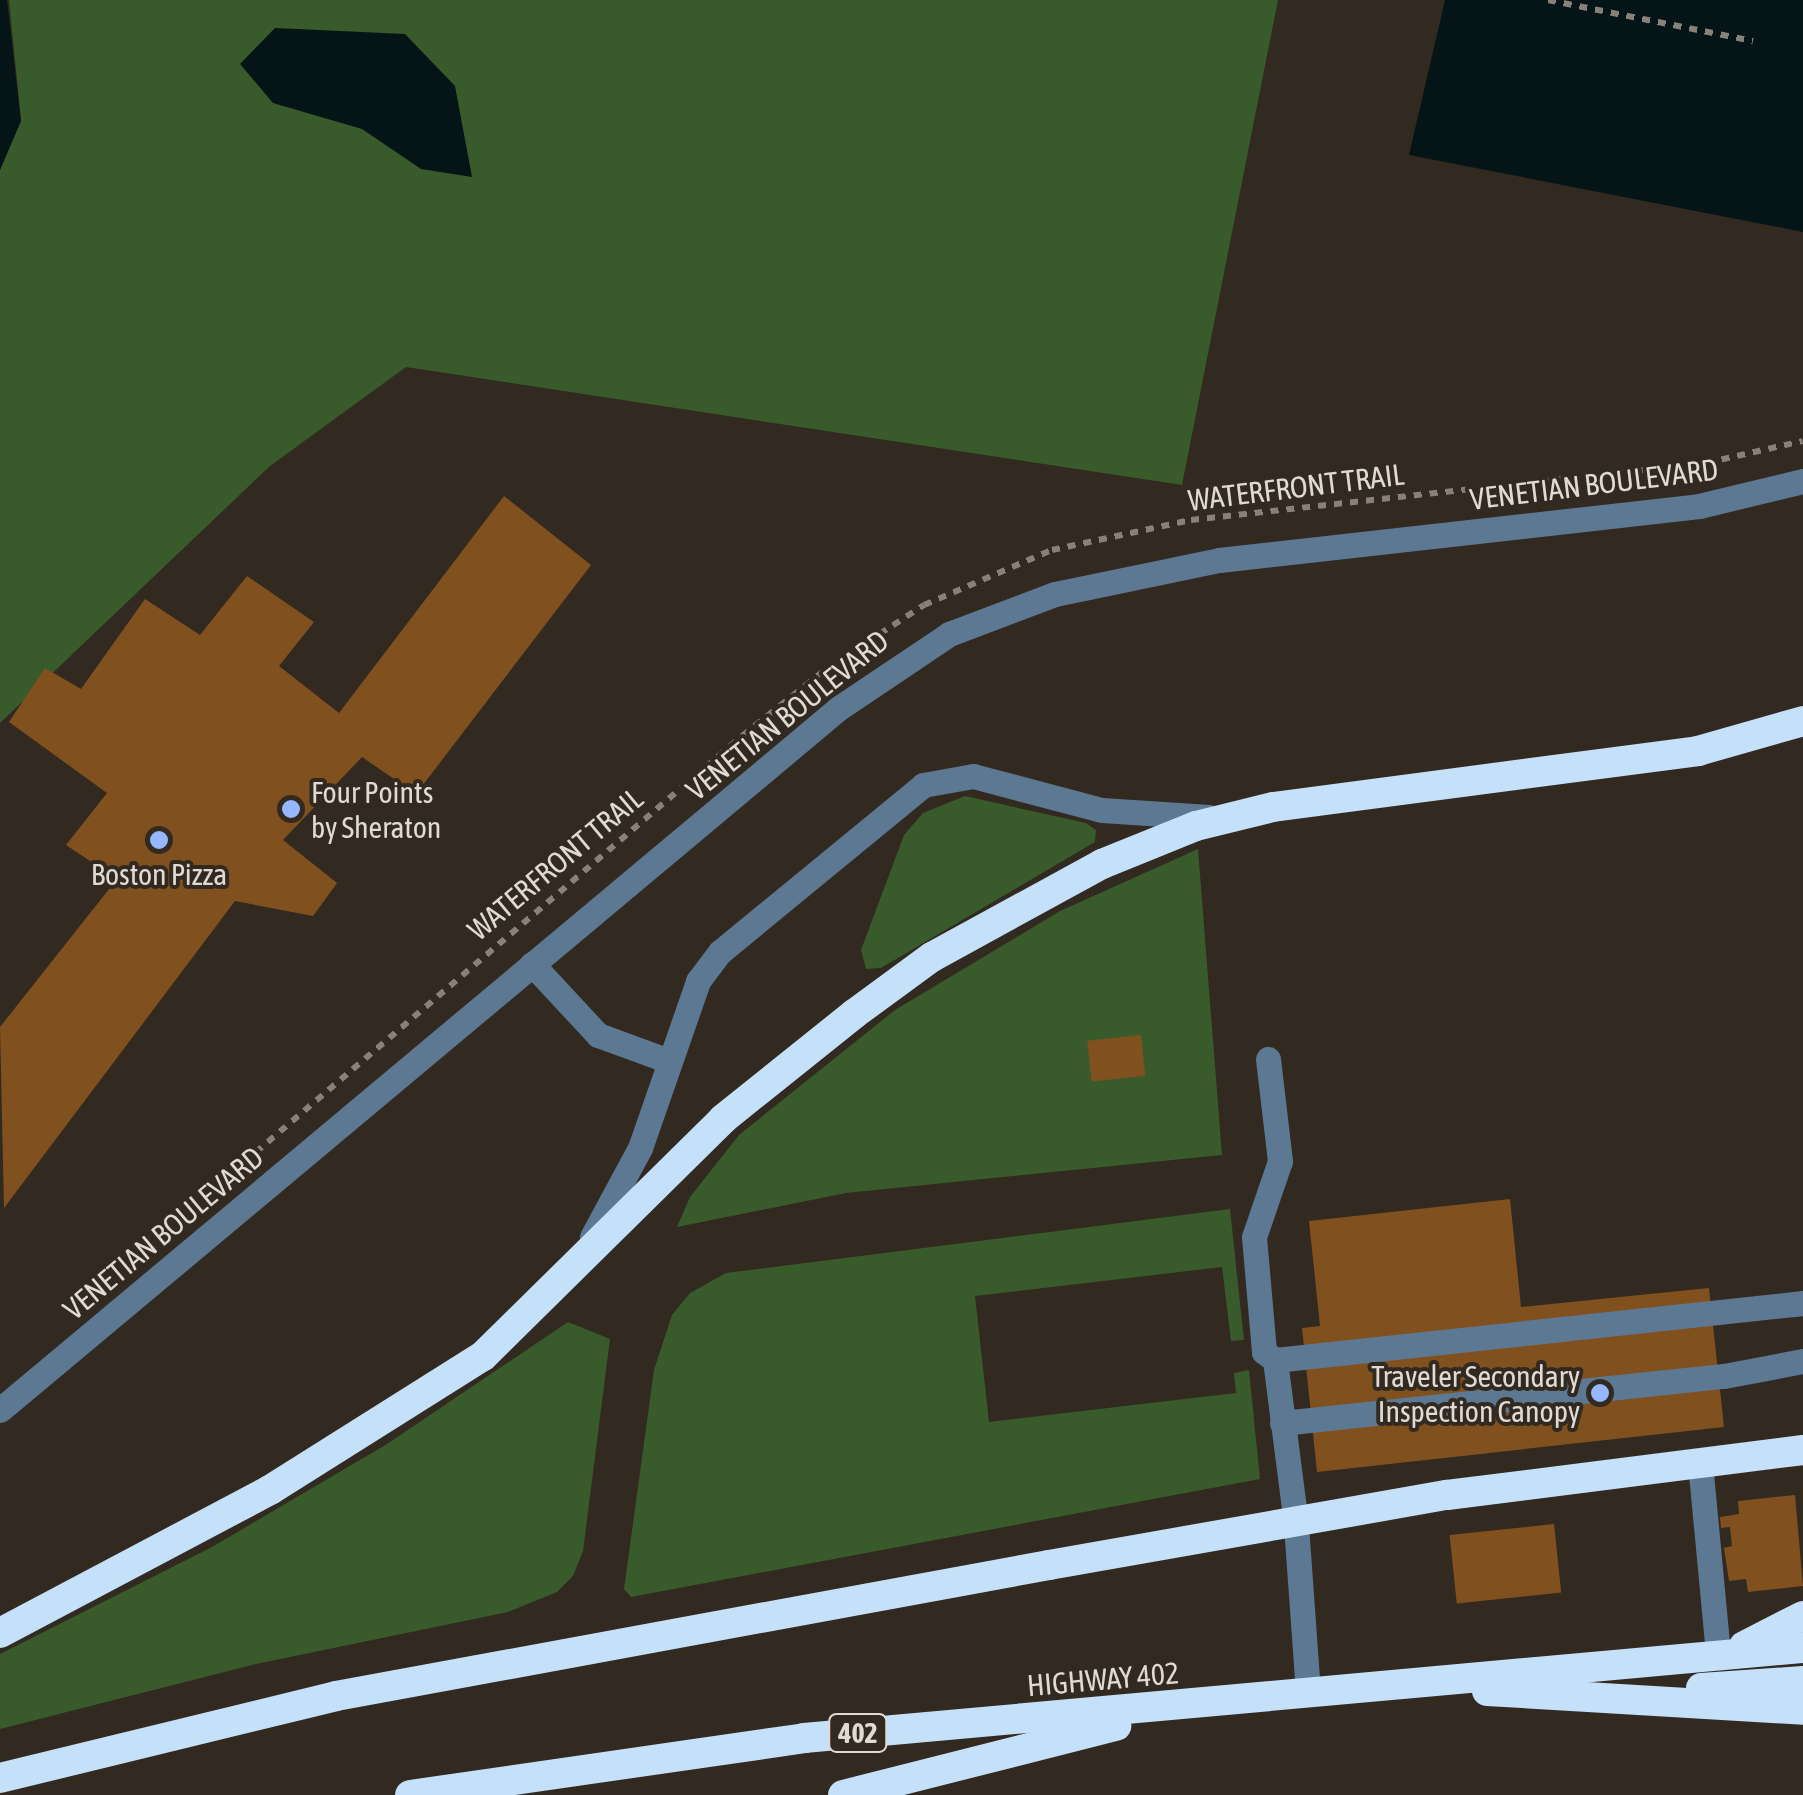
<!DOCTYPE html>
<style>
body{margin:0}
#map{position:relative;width:1803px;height:1795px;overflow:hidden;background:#322921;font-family:"Asap Condensed",sans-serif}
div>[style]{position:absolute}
.green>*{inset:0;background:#395a2b}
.water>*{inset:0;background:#051517}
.building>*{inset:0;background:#80511e;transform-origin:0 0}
.path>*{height:6px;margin-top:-3px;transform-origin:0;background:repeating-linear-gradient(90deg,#88817a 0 8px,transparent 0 16px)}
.minor>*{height:25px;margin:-12.5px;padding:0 12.5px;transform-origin:12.5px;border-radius:12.5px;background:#5d7892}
.highway>*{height:30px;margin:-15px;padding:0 15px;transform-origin:15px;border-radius:15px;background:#c5e0f9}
.dots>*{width:28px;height:28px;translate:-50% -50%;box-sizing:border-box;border:5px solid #322921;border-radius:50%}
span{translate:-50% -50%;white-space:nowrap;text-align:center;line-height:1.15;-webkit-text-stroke:8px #322921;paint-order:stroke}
.shield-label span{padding:2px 8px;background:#322921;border:2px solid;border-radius:8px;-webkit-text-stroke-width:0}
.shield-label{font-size:28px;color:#e0dad4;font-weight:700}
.street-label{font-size:30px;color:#e0dad4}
.poi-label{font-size:30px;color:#e0dad4}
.left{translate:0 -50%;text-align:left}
.right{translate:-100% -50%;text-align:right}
</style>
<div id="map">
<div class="green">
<i style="clip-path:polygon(9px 0,1278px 0,1182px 485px,406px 367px,270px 466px,0 723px,0 170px,21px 120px)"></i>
<i style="clip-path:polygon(965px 796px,1086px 823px,1096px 830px,1095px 842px,881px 968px,866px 969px,861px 950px,904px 835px,923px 813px)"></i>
<i style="clip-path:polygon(1198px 849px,1222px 1155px,846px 1193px,677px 1227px,690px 1197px,739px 1135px,895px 1010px,1060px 911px)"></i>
<i style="clip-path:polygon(1230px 1209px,1244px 1340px,1231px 1341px,1222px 1267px,975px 1296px,989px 1422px,1236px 1393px,1234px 1373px,1249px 1370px,1260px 1479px,631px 1597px,624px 1589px,654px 1370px,672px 1315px,690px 1293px,726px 1273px)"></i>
<i style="clip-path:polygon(568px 1322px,610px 1339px,583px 1551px,573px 1576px,557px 1592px,508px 1612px,256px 1664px,0 1729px,0 1654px,212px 1547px,387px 1444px)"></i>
</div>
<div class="water">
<i style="clip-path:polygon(0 0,7px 0,21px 121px,0 170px)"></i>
<i style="clip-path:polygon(1445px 0,1803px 0,1803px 232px,1409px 155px)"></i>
<i style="clip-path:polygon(275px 28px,405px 34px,455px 86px,472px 177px,421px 169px,362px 129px,273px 103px,240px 64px)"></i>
</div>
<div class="building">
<i style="clip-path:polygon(504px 496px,591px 565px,416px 794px,362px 757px,283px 840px,337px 883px,313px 916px,235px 901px,4px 1208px,0 1027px,117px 879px,66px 845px,107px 793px,9px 722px,45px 668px,81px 689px,145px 599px,200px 635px,247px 576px,314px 622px,279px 666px,339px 713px)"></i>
<i style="left:1141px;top:1035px;width:41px;height:54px;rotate:84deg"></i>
<i style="clip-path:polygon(1510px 1199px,1521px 1307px,1709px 1288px,1724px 1427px,1317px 1472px,1302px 1328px,1320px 1326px,1309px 1221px)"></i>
<i style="clip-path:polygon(1795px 1495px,1803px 1586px,1748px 1592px,1746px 1579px,1729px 1581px,1724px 1548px,1732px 1546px,1730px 1527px,1721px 1528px,1720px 1517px,1739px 1514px,1738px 1501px)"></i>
<i style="left:1554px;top:1524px;width:69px;height:105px;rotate:84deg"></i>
</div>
<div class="path">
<i style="left:1548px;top:0;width:209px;rotate:11.3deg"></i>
<i style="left:207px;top:1194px;width:704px;rotate:-40.57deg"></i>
<i style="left:742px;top:736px;width:107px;rotate:-38.6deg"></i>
<i style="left:826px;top:669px;width:117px;rotate:-33.1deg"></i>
<i style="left:924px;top:605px;width:139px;rotate:-23.3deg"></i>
<i style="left:1052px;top:550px;width:142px;rotate:-12.2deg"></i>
<i style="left:1191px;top:520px;width:518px;rotate:-6.32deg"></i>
<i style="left:1706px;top:463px;width:99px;rotate:-12.8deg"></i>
</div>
<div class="minor">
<i style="left:532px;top:964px;width:97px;rotate:47.1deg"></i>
<i style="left:598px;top:1035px;width:76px;rotate:20.1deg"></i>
<i style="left:1268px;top:1059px;width:103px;rotate:83.3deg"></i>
<i style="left:1280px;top:1161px;width:80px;rotate:108.9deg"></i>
<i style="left:1254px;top:1237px;width:115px;rotate:85deg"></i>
<i style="left:1264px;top:1352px;width:14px;rotate:36deg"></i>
<i style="left:1275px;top:1360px;width:166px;rotate:82.7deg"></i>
<i style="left:1296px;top:1525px;width:169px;rotate:85.9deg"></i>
<i style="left:592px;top:1237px;width:101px;rotate:-61.7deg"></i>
<i style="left:640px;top:1148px;width:177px;rotate:-70.8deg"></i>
<i style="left:698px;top:981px;width:36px;rotate:-53deg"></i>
<i style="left:720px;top:952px;width:263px;rotate:-39.4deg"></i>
<i style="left:923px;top:785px;width:51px;rotate:-10.2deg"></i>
<i style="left:973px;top:776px;width:133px;rotate:14.8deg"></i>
<i style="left:1102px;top:810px;width:107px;rotate:3.7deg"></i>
<i style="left:1275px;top:1360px;width:531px;rotate:-6.16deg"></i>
<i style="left:0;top:1410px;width:1094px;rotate:-39.92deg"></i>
<i style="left:839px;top:708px;width:133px;rotate:-33.9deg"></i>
<i style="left:949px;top:634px;width:113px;rotate:-20.7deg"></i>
<i style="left:1055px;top:594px;width:167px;rotate:-11.7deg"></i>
<i style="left:1219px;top:560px;width:483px;rotate:-6.4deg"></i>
<i style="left:1699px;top:506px;width:107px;rotate:-13.5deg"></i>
<i style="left:1282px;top:1423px;width:444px;rotate:-6.1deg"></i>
<i style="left:1724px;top:1376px;width:80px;rotate:-10.8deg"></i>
<i style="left:1700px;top:1463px;width:192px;rotate:84.6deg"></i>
</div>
<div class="highway">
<i style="left:0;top:1633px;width:306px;rotate:-27.9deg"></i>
<i style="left:270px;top:1490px;width:252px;rotate:-32.2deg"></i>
<i style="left:483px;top:1356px;width:337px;rotate:-44.6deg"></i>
<i style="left:723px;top:1119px;width:168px;rotate:-38.7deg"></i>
<i style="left:854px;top:1014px;width:97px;rotate:-36.2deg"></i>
<i style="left:932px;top:957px;width:194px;rotate:-28.7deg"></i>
<i style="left:1102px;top:864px;width:101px;rotate:-22deg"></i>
<i style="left:1196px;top:826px;width:79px;rotate:-13.9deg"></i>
<i style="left:1273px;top:807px;width:429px;rotate:-7.5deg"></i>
<i style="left:1698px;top:751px;width:109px;rotate:-15.9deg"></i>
<i style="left:1744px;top:1646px;width:66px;rotate:-27deg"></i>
<i style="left:1701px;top:1688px;width:102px;rotate:-3.9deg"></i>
<i style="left:1487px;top:1691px;width:317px;rotate:3.4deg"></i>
<i style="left:0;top:1778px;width:346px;rotate:-13.7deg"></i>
<i style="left:336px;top:1696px;width:725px;rotate:-10.41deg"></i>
<i style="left:1049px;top:1565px;width:404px;rotate:-10deg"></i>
<i style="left:1447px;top:1495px;width:359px;rotate:-7.2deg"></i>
<i style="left:410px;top:1795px;width:398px;rotate:-8.2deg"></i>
<i style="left:804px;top:1738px;width:1003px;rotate:-5.15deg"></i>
<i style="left:843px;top:1795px;width:282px;rotate:-14.2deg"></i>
</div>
<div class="dots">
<i style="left:291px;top:809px;background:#96b6fd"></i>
<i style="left:159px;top:840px;background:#96b6fd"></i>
<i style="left:1600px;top:1393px;background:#96b6fd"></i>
</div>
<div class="shield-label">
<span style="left:858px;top:1733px">402</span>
</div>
<div class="street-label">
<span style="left:1594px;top:484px;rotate:-7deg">VENETIAN BOULEVARD</span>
<span style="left:1296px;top:487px;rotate:-7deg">WATERFRONT TRAIL</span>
<span style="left:787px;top:715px;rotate:-39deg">VENETIAN BOULEVARD</span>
<span style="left:555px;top:864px;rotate:-40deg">WATERFRONT TRAIL</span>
<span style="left:163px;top:1233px;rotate:-40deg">VENETIAN BOULEVARD</span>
<span style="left:1103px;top:1679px;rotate:-5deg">HIGHWAY 402</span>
</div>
<div class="poi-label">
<span class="left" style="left:311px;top:809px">Four Points<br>by Sheraton</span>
<span style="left:159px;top:874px">Boston Pizza</span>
<span class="right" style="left:1580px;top:1393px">Traveler Secondary<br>Inspection Canopy</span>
</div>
</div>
